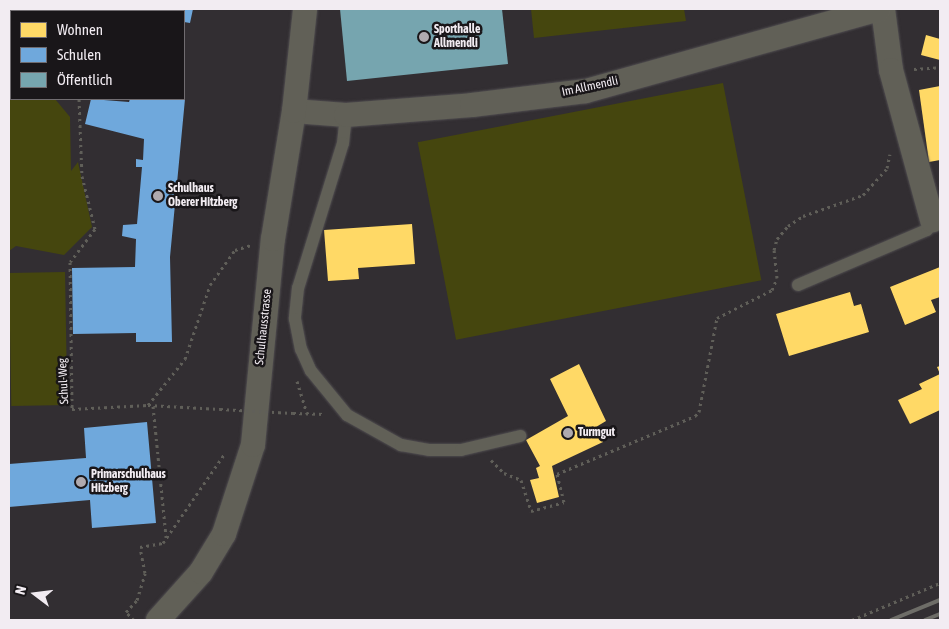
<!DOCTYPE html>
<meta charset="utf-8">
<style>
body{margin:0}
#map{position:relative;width:949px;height:629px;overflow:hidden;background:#322e32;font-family:"Asap Condensed",sans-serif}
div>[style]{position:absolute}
.green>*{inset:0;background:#45460e;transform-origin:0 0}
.homes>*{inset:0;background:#ffd966}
.schools>*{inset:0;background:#6fa8dc}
.public>*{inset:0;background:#76a5af}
.path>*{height:3px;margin-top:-1.5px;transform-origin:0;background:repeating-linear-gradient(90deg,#605f59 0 2.5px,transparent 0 6.5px)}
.roads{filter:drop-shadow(0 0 1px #504d50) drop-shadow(0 0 1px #504d50)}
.lane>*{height:12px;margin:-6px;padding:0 6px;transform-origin:6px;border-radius:6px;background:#616057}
.street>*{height:24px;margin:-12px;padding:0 12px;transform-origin:12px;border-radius:12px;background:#616057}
.rail>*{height:4px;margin:-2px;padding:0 2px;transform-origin:2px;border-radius:2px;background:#6e6d68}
.path-bridge>*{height:3px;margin-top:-1.5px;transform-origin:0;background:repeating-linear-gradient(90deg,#605f59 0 2.5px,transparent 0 6.5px)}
.dots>*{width:14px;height:14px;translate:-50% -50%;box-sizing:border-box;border:2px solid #191619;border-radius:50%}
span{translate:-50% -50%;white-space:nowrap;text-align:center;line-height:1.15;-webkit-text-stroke:5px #191619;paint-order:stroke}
.poi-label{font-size:12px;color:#f2ecf2;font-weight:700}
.left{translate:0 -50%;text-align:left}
.street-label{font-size:12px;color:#f2ecf2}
.frame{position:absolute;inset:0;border:10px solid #f2ecf2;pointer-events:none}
.legend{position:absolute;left:10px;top:10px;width:175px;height:90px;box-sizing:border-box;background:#191619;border:1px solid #706c70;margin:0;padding:6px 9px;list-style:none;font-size:15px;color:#f2ecf2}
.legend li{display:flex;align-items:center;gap:10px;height:25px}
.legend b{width:25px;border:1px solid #706c70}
.north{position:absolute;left:10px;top:569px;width:50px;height:50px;-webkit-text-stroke:4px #191619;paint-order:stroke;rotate:285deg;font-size:14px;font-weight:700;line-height:20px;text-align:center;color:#f2ecf2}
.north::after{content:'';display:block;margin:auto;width:18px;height:22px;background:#f2ecf2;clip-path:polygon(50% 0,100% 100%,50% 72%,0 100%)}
</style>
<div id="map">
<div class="green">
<i style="clip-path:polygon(531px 9px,684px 9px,686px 21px,534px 38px)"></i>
<i style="clip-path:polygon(9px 45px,11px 99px,55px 99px,70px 117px,71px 171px,78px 162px,92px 227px,64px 255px,16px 246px,9px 251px)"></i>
<i style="left:723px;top:83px;width:201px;height:311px;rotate:79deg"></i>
<i style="left:65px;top:272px;width:133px;height:56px;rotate:89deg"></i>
</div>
<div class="homes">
<i style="clip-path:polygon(926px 35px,940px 39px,940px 60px,921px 55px)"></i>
<i style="clip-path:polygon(940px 86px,940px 160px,929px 162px,919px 90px)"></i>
<i style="clip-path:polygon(412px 224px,415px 264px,358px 268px,359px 279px,328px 281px,324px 230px)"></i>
<i style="clip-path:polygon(940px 267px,940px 297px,931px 300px,936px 312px,905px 325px,890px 287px)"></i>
<i style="clip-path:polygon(850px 292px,854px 306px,861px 304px,869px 332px,789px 356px,776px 314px)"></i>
<i style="clip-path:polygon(579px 364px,606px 421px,596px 427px,603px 442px,552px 466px,559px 497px,537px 503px,530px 480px,539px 478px,536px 468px,540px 466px,526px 440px,568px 416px,550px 379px)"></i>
<i style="clip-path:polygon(940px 366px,940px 410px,910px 424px,898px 400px,922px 389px,919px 384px,940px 374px,937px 367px)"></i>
</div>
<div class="schools">
<i style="clip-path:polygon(141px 9px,193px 9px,190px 23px,184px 22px,184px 11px)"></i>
<i style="clip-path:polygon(91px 99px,129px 102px,130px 99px,185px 99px,170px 257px,172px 342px,136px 342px,136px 333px,73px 334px,72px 268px,135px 267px,136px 239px,122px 236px,123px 225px,137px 224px,142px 167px,136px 167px,136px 159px,143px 160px,144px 139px,85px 124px)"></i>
<i style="clip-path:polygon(147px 422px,156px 523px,92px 528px,90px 500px,9px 507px,9px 464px,86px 458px,84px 428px)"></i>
</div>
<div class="public">
<i style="clip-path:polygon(340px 9px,502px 9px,508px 64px,347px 81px)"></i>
</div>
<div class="path">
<i style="left:22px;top:9px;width:2px;rotate:63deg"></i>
<i style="left:914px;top:69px;width:26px;rotate:-4deg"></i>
<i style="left:79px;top:99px;width:77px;rotate:87.8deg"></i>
<i style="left:82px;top:176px;width:55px;rotate:76.2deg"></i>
<i style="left:95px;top:229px;width:41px;rotate:127.1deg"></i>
<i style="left:70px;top:262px;width:147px;rotate:89.2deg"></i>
<i style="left:72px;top:409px;width:76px;rotate:-3deg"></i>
<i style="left:148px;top:405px;width:72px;rotate:3.2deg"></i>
<i style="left:297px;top:381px;width:34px;rotate:73deg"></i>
<i style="left:148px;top:405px;width:59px;rotate:-51.2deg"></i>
<i style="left:185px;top:359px;width:78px;rotate:-71.3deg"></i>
<i style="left:210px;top:285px;width:43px;rotate:-54.5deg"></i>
<i style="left:235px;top:250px;width:17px;rotate:-17deg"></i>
<i style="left:153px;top:406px;width:132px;rotate:84.3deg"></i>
<i style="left:293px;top:413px;width:32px;rotate:2deg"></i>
<i style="left:491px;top:460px;width:18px;rotate:45deg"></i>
<i style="left:504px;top:473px;width:18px;rotate:22deg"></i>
<i style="left:521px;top:480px;width:33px;rotate:72deg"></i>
<i style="left:531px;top:511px;width:34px;rotate:-15deg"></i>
<i style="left:564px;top:502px;width:29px;rotate:-104deg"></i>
<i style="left:557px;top:474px;width:150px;rotate:-22.8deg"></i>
<i style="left:695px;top:416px;width:6px;rotate:-45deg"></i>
<i style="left:699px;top:412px;width:96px;rotate:-79.2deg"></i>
<i style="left:717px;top:318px;width:62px;rotate:-27deg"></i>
<i style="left:772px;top:290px;width:13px;rotate:-67deg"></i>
<i style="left:777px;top:278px;width:28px;rotate:-96deg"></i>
<i style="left:774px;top:250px;width:11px;rotate:-75deg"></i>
<i style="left:777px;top:239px;width:17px;rotate:-50deg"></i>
<i style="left:788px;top:226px;width:18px;rotate:-34deg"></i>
<i style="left:803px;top:216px;width:64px;rotate:-19.3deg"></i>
<i style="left:863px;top:195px;width:36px;rotate:-48deg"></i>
<i style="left:887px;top:168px;width:14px;rotate:-78deg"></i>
<i style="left:134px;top:620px;width:11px;rotate:-135deg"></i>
<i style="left:126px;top:612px;width:16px;rotate:-47deg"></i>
<i style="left:137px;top:600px;width:28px;rotate:-73deg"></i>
<i style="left:145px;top:573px;width:26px;rotate:-101deg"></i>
<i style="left:140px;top:547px;width:23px;rotate:-10deg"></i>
<i style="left:163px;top:543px;width:109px;rotate:-55.4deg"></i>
<i style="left:852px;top:620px;width:95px;rotate:-22.8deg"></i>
</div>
<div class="roads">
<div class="lane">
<i style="left:346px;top:115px;width:28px;rotate:96deg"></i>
<i style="left:343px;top:143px;width:152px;rotate:107.2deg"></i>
<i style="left:298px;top:288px;width:31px;rotate:96deg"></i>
<i style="left:295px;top:319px;width:31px;rotate:79deg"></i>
<i style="left:301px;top:349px;width:24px;rotate:66deg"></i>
<i style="left:311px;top:371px;width:57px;rotate:50.7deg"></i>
<i style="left:347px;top:415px;width:62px;rotate:29.1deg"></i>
<i style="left:401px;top:445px;width:28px;rotate:10deg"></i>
<i style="left:429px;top:450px;width:32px"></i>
<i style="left:461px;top:450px;width:61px;rotate:-13.3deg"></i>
<i style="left:798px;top:285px;width:140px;rotate:-23.1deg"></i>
<i style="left:927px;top:230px;width:11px;rotate:-63deg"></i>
</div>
<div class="street">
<i style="left:883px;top:9px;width:62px;rotate:82.5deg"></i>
<i style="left:891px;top:70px;width:156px;rotate:74.7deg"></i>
<i style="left:294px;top:111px;width:52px;rotate:4.4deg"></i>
<i style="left:346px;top:115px;width:126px;rotate:-4.5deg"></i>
<i style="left:472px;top:105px;width:115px;rotate:-7deg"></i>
<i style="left:586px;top:91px;width:304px;rotate:-15.6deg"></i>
<i style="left:158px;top:620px;width:64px;rotate:-48.1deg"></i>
<i style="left:201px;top:572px;width:44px;rotate:-58.8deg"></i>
<i style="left:224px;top:534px;width:94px;rotate:-72deg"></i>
<i style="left:253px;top:445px;width:207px;rotate:-84.5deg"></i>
<i style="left:273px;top:239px;width:130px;rotate:-80.7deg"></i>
<i style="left:294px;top:111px;width:103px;rotate:-83.8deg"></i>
</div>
</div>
<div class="rail">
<i style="left:891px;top:620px;width:53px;rotate:-22.2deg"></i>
<i style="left:925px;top:620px;width:16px;rotate:-22deg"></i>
</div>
<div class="path-bridge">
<i style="left:220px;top:409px;width:73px;rotate:3.1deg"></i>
</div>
<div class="dots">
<i style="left:424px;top:37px;background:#afaaaf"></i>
<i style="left:158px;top:196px;background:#afaaaf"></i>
<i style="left:568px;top:433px;background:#afaaaf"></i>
<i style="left:81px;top:482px;background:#afaaaf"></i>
</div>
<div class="poi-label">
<span class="left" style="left:434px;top:37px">Sporthalle<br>Allmendli</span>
<span class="left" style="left:168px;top:196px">Schulhaus<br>Oberer Hitzberg</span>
<span class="left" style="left:578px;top:433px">Turmgut</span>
<span class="left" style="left:91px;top:482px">Primarschulhaus<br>Hitzberg</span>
</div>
<div class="street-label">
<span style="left:590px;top:87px;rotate:-12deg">Im Allmendli</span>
<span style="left:264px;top:327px;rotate:-84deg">Schulhausstrasse</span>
<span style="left:64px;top:381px;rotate:-93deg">Schul-Weg</span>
</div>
<div class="frame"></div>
<ul class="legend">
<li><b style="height:14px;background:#ffd966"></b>Wohnen</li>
<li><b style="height:14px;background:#6fa8dc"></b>Schulen</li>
<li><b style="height:14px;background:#76a5af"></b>Öffentlich</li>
</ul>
<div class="north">N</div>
</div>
